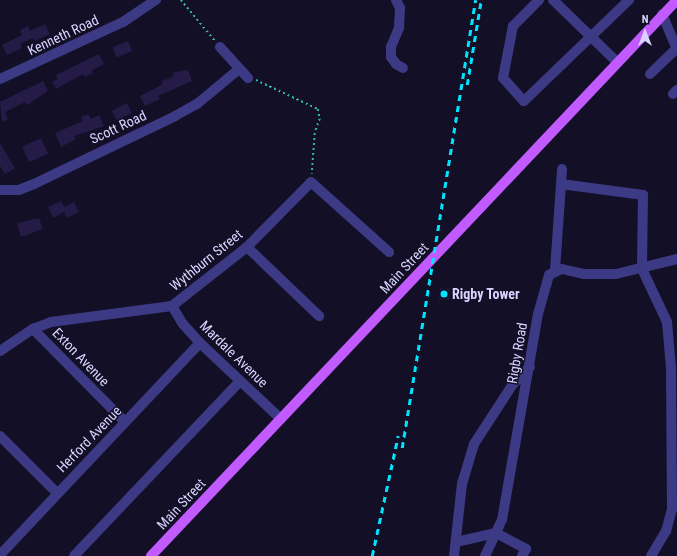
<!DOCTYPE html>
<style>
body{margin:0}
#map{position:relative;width:677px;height:556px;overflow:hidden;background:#130f26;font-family:"Roboto Condensed",sans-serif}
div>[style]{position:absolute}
.building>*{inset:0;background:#241b47;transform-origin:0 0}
.path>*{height:1.5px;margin-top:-0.75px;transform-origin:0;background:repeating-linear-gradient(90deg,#2fb8b0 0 2px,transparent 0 5px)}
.minor>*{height:10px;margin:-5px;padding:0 5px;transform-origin:5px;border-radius:5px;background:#3d3a85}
.major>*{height:10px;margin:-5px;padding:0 5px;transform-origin:5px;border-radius:5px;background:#c25bff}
.rail>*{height:2.5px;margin-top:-1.25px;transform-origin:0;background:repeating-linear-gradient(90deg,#00e5ff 0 6px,transparent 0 11px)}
.dots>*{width:11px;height:11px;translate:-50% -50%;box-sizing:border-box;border:2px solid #130f26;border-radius:50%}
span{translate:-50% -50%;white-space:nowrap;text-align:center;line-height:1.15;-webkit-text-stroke:3px #130f26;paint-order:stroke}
.street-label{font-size:14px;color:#d9d4ff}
.poi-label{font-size:14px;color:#d9d4ff;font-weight:700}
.left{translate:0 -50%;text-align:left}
.north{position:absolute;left:625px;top:12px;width:40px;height:40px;-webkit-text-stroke:3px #130f26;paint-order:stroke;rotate:0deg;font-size:11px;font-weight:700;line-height:16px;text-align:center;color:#d9d4ff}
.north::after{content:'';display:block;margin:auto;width:14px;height:18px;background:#d9d4ff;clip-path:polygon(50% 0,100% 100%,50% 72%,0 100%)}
</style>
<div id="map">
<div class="building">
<i style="clip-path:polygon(45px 24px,50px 34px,35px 41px,33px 38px,20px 44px,22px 48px,7px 55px,2px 45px,22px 35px,20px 30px,28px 26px,30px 31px)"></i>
<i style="left:128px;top:41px;width:11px;height:17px;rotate:68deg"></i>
<i style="clip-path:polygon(99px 54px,104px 64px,92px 70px,93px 73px,84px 77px,83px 74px,56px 89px,52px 82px,58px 79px,56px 75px)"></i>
<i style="clip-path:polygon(188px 70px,192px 81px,158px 96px,160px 99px,145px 106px,140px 96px,163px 84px,162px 81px,172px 77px,174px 72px)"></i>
<i style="clip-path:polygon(43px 81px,48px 91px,27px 105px,25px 102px,5px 112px,8px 119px,2px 122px,0 102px)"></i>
<i style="left:127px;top:103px;width:11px;height:17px;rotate:63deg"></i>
<i style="clip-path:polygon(88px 114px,91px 119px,99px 115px,104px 126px,74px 136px,76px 139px,61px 147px,55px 133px,83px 121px,81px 117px)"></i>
<i style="left:41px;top:138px;width:17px;height:21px;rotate:65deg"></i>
<i style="clip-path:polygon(0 143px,15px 168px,5px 174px,0 166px)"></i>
<i style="clip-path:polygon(61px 201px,64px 207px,74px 202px,79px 212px,67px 218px,64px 212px,53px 218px,48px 207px)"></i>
<i style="clip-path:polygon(39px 218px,43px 229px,21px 237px,17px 223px)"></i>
<i style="left:440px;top:288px;width:10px;height:11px;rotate:6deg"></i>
</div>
<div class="path">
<i style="left:181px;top:0;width:53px;rotate:50.3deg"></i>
<i style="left:256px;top:80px;width:68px;rotate:25.1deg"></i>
<i style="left:318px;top:109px;width:10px;rotate:79deg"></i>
<i style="left:320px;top:119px;width:15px;rotate:110deg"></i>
<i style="left:315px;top:133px;width:41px;rotate:94.2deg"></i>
</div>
<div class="minor">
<i style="left:396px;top:0;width:9px;rotate:63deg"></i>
<i style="left:400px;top:8px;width:20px;rotate:93deg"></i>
<i style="left:399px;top:28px;width:21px;rotate:113deg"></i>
<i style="left:391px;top:47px;width:10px;rotate:90deg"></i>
<i style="left:391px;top:57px;width:9px;rotate:54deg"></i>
<i style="left:396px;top:64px;width:8px;rotate:30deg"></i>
<i style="left:539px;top:0;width:37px;rotate:135deg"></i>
<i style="left:513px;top:26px;width:53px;rotate:100.9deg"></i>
<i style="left:503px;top:78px;width:31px;rotate:48deg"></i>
<i style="left:524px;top:101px;width:146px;rotate:-43.9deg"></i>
<i style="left:553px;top:0;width:89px;rotate:44.1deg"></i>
<i style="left:662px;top:14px;width:39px;rotate:67deg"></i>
<i style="left:220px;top:47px;width:42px;rotate:47.9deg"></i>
<i style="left:650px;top:74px;width:37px;rotate:-44deg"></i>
<i style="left:0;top:79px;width:136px;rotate:-24.9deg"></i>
<i style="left:123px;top:22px;width:40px;rotate:-34deg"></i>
<i style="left:673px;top:94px;width:6px;rotate:-45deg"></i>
<i style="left:561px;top:184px;width:15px;rotate:-86deg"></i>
<i style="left:0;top:190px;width:19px"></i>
<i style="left:19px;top:190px;width:16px;rotate:-22deg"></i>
<i style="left:34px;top:184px;width:157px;rotate:-25.7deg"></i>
<i style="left:175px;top:116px;width:25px;rotate:-29deg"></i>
<i style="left:197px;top:104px;width:55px;rotate:-39.8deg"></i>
<i style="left:247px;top:247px;width:100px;rotate:43.8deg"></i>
<i style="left:555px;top:270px;width:86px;rotate:-86deg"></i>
<i style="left:561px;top:184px;width:83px;rotate:7.6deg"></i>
<i style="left:643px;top:195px;width:74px;rotate:90.8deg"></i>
<i style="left:642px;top:269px;width:59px;rotate:64.7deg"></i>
<i style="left:667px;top:322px;width:46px;rotate:85deg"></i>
<i style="left:671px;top:368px;width:141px;rotate:89.6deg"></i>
<i style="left:672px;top:509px;width:23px;rotate:105deg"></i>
<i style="left:666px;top:531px;width:29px;rotate:121deg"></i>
<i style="left:172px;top:306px;width:21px;rotate:59deg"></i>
<i style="left:183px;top:324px;width:25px;rotate:48deg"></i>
<i style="left:200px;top:343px;width:111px;rotate:43.2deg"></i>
<i style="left:33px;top:329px;width:131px;rotate:45.3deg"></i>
<i style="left:0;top:351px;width:40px;rotate:-34deg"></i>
<i style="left:33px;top:329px;width:19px;rotate:-21deg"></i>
<i style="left:51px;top:322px;width:122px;rotate:-7.5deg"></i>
<i style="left:172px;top:306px;width:95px;rotate:-38.2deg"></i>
<i style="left:247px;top:247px;width:91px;rotate:-45.4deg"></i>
<i style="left:311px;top:182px;width:105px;rotate:41.9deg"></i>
<i style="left:0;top:436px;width:81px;rotate:45deg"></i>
<i style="left:456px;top:542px;width:41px;rotate:-12.7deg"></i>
<i style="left:496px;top:533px;width:34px;rotate:28deg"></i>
<i style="left:526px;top:549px;width:8px;rotate:120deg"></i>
<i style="left:0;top:555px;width:291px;rotate:-46.7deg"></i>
<i style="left:74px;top:556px;width:241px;rotate:-46.5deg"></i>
<i style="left:454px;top:556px;width:72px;rotate:-83.7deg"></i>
<i style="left:462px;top:484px;width:42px;rotate:-73.3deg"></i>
<i style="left:474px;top:444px;width:72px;rotate:-57deg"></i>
<i style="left:513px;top:384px;width:24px;rotate:-45deg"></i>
<i style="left:485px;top:556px;width:40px;rotate:-65deg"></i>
<i style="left:502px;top:520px;width:209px;rotate:-80.1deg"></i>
<i style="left:538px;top:314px;width:41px;rotate:-74.2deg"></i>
<i style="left:549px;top:275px;width:14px;rotate:-25deg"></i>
<i style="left:562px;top:269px;width:23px;rotate:13deg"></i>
<i style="left:584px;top:274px;width:32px"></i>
<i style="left:616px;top:274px;width:63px;rotate:-13.8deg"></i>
</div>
<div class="major">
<i style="left:151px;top:556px;width:765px;rotate:-46.59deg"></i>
</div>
<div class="rail">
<i style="left:467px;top:85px;width:86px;rotate:-80.6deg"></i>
<i style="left:402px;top:448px;width:454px;rotate:-80.7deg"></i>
<i style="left:372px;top:556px;width:123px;rotate:-77.8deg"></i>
</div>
<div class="dots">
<i style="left:444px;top:294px;background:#00e5ff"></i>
</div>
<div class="street-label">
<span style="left:63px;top:35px;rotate:-25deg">Kenneth Road</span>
<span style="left:118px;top:127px;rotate:-25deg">Scott Road</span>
<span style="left:206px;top:260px;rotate:-39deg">Wythburn Street</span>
<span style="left:404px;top:268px;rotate:-47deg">Main Street</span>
<span style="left:517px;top:353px;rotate:-80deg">Rigby Road</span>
<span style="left:234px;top:354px;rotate:44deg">Mardale Avenue</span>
<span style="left:81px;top:357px;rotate:46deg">Exton Avenue</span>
<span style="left:89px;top:439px;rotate:-46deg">Herford Avenue</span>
<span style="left:181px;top:504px;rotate:-47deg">Main Street</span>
</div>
<div class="poi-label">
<span class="left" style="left:452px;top:294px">Rigby Tower</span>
</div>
<div class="north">N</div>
</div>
